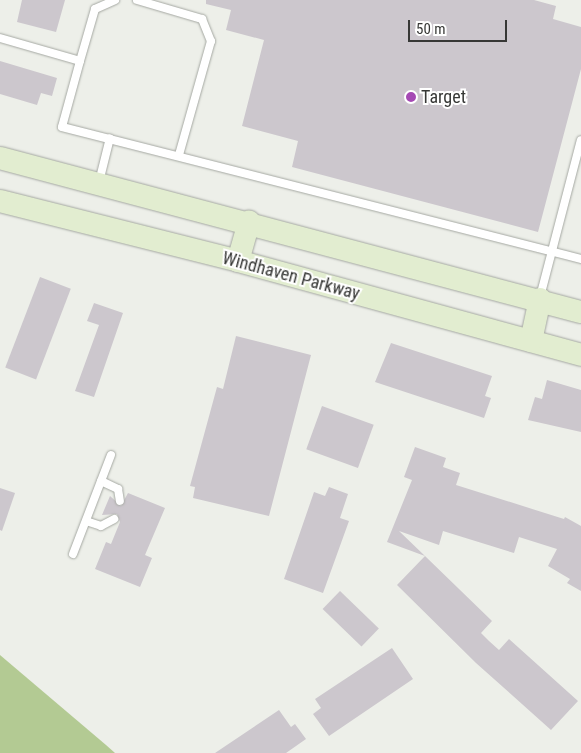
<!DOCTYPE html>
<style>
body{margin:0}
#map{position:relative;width:581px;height:753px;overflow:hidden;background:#edefe9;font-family:"Roboto Condensed",sans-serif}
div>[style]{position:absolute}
.green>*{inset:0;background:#b3ca93}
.building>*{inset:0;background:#ccc7cd;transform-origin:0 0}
.roads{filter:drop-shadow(0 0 1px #a5a8a2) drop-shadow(0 0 1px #a5a8a2)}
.service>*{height:8px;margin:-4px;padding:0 4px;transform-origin:4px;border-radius:4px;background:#fff}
.secondary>*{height:22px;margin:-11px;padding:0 11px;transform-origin:11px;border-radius:11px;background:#e2edd0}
.dots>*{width:14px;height:14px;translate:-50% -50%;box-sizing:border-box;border:2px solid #fff;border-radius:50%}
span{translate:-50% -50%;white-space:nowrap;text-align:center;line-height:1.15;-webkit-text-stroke:4px #fff;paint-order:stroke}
.poi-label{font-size:18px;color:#373836}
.left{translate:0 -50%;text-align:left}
.street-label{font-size:18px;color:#373836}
.scale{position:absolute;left:408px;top:20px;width:99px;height:22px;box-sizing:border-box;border:2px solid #373836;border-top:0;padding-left:6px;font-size:15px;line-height:18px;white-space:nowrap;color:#373836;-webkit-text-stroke:4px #fff;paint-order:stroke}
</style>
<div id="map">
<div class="green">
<i style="clip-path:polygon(0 655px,106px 745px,115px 753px,0 753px)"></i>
</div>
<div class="building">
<i style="clip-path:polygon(22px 0,65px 0,56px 32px,17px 22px)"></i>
<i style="clip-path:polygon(206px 0,534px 0,556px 6px,553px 19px,581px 27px,581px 69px,538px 232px,292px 167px,298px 141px,242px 126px,264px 40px,226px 30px,231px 10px,206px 4px)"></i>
<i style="clip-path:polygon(0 61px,57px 78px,52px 96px,41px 93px,37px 105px,0 94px)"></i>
<i style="left:40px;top:277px;width:33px;height:97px;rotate:21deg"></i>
<i style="clip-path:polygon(94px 303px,123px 313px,94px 397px,75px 391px,99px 325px,87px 321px)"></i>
<i style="clip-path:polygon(236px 336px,311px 355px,269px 516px,193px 498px,195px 487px,190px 486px,217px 387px,223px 389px)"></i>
<i style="clip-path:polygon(391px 343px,492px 376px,485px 396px,491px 398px,484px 418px,375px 382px)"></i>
<i style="clip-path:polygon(547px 380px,581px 390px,581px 432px,528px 420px,535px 397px,542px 399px)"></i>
<i style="left:322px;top:406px;width:55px;height:46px;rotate:20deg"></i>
<i style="clip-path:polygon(415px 447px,446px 458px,443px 467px,460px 473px,456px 485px,564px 519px,565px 517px,581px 526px,581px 591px,567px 583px,570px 579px,548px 566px,557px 549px,519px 537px,514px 553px,443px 531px,439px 545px,399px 531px,425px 556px,387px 542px,412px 480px,404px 477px)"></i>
<i style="clip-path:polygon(329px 487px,348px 494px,340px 518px,349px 521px,323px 593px,284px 579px,314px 492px,325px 496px)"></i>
<i style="clip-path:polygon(0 488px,15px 493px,2px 531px,0 530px)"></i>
<i style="clip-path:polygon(128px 493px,165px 508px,145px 555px,152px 558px,140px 587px,95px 569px,106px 542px,111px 544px,120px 522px,117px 514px,102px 515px,110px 496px,121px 506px)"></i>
<i style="clip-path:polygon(425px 556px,492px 621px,481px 633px,489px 641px,499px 650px,509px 639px,578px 701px,551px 730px,476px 663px,397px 585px)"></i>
<i style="left:340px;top:591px;width:54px;height:25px;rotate:44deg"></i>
<i style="clip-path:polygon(392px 648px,413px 679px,329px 736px,313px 714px,321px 708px,315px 699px)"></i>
<i style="clip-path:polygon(279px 710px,291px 727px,295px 724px,306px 739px,286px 753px,215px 753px)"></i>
</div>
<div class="roads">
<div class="service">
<i style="left:137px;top:0;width:68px;rotate:16.3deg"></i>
<i style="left:202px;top:19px;width:24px;rotate:68deg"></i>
<i style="left:211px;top:41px;width:118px;rotate:105.7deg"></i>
<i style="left:0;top:38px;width:83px;rotate:16deg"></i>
<i style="left:80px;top:61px;width:54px;rotate:-73.9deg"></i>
<i style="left:95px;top:9px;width:22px;rotate:-24deg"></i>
<i style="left:80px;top:61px;width:68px;rotate:105.3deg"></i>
<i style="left:62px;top:127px;width:536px;rotate:14.27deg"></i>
<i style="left:99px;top:182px;width:45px;rotate:-76deg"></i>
<i style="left:540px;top:297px;width:162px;rotate:-75.4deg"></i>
<i style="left:101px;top:481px;width:19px;rotate:25deg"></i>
<i style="left:118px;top:489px;width:12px;rotate:81deg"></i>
<i style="left:86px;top:521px;width:16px;rotate:18deg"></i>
<i style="left:101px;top:526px;width:15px;rotate:-28deg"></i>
<i style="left:73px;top:554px;width:106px;rotate:-69deg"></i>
</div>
<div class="secondary">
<i style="left:0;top:158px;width:601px;rotate:14.85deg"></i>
<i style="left:0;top:201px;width:245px;rotate:14.1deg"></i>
<i style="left:238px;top:261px;width:356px;rotate:15.3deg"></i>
<i style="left:238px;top:261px;width:41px;rotate:-74.2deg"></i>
<i style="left:531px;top:341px;width:43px;rotate:-77.9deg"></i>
</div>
</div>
<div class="dots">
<i style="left:411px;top:97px;background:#a549b4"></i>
</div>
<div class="poi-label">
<span class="left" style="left:421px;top:97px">Target</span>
</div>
<div class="street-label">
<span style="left:291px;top:276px;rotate:15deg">Windhaven Parkway</span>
</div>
<div class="scale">50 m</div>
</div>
